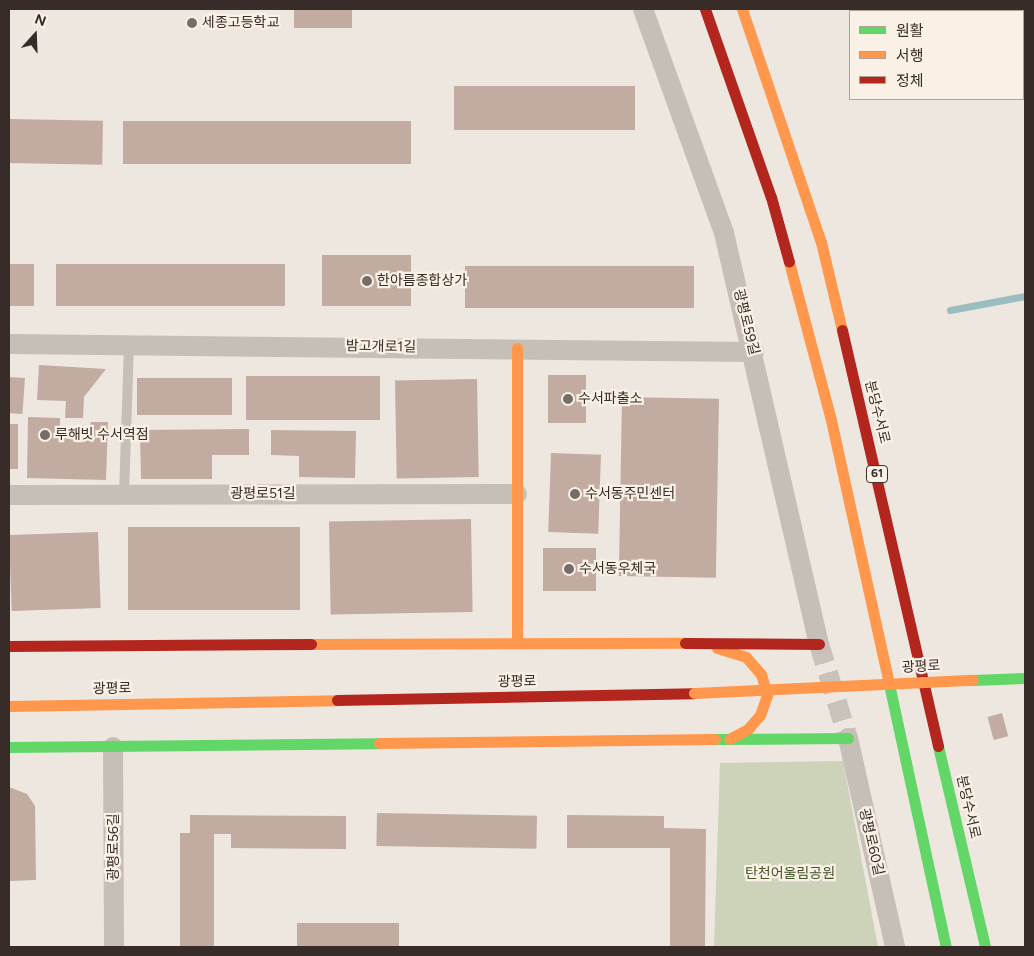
<!DOCTYPE html>
<meta charset="utf-8">
<style>
body{margin:0}
#map{position:relative;width:1034px;height:956px;overflow:hidden;background:#ede7e0;font-family:Figtree,"Noto Sans KR",sans-serif}
div>[style]{position:absolute}
.green>*{inset:0;background:#cdd3b9}
.stream>*{height:7px;margin:-3.5px;padding:0 3.5px;transform-origin:3.5px;border-radius:3.5px;background:#9abebf}
.building>*{inset:0;background:#c2aba1;transform-origin:0 0}
.street-tunnel>*{height:20px;margin-top:-10px;transform-origin:0;background:repeating-linear-gradient(90deg,#c9c2bb 0 20px,transparent 0 30px)}
.lane>*{height:10px;margin:-5px;padding:0 5px;transform-origin:5px;border-radius:5px;background:#c6bfb8}
.street>*{height:20px;margin:-10px;padding:0 10px;transform-origin:10px;border-radius:10px;background:#c6bfb8}
.fast>*{height:11px;margin:-5.5px;padding:0 5.5px;transform-origin:5.5px;border-radius:5.5px;background:#63d668}
.slow>*{height:11px;margin:-5.5px;padding:0 5.5px;transform-origin:5.5px;border-radius:5.5px;background:#ff974d}
.jam>*{height:11px;margin:-5.5px;padding:0 5.5px;transform-origin:5.5px;border-radius:5.5px;background:#b3261e}
.slow-bridge>*{height:11px;margin:-5.5px;padding:0 5.5px;transform-origin:5.5px;border-radius:5.5px;background:#ff974d}
.dots>*{width:14px;height:14px;translate:-50% -50%;box-sizing:border-box;border:2px solid #faf1e6;border-radius:50%}
span{translate:-50% -50%;white-space:nowrap;text-align:center;line-height:1.15;-webkit-text-stroke:4.5px #faf1e6;paint-order:stroke}
.shield-label span{padding:1px 4px;background:#faf1e6;border:1px solid;border-radius:4px;-webkit-text-stroke-width:0}
.shield-label{font-size:12px;color:#372c27;font-weight:700}
.poi-label{font-size:14px;color:#372c27}
.left{translate:0 -50%;text-align:left}
.street-label{font-size:14px;color:#372c27}
.park-label{font-size:14px;color:#445629}
.frame{position:absolute;inset:0;border:10px solid #372c27;pointer-events:none}
.legend{position:absolute;left:849px;top:10px;width:175px;height:90px;box-sizing:border-box;background:#faf1e6;border:1px solid #aca29a;margin:0;padding:6px 9px;list-style:none;font-size:15px;color:#372c27}
.legend li{display:flex;align-items:center;gap:10px;height:25px}
.legend b{width:25px;border:1px solid #aca29a}
.north{position:absolute;left:10px;top:10px;width:50px;height:50px;-webkit-text-stroke:4px #faf1e6;paint-order:stroke;rotate:20deg;font-size:14px;font-weight:700;line-height:20px;text-align:center;color:#372c27}
.north::after{content:'';display:block;margin:auto;width:18px;height:22px;background:#372c27;clip-path:polygon(50% 0,100% 100%,50% 72%,0 100%)}
</style>
<div id="map">
<div class="green">
<i style="clip-path:polygon(843px 761px,878px 947px,714px 947px,720px 763px)"></i>
</div>
<div class="stream">
<i style="left:950px;top:310px;width:76px;rotate:-10.6deg"></i>
</div>
<div class="building">
<i style="left:294px;top:9px;width:58px;height:19px"></i>
<i style="left:454px;top:86px;width:181px;height:44px"></i>
<i style="left:9px;top:119px;width:94px;height:44px;rotate:1deg"></i>
<i style="left:123px;top:121px;width:288px;height:43px"></i>
<i style="left:322px;top:255px;width:89px;height:51px"></i>
<i style="left:9px;top:264px;width:25px;height:42px"></i>
<i style="left:56px;top:264px;width:229px;height:42px"></i>
<i style="left:465px;top:266px;width:229px;height:42px"></i>
<i style="clip-path:polygon(39px 365px,106px 369px,84px 397px,83px 418px,65px 418px,66px 401px,37px 400px)"></i>
<i style="left:548px;top:375px;width:38px;height:48px"></i>
<i style="left:246px;top:376px;width:134px;height:44px"></i>
<i style="left:9px;top:377px;width:16px;height:36px;rotate:4deg"></i>
<i style="left:137px;top:378px;width:95px;height:37px"></i>
<i style="left:477px;top:379px;width:98px;height:82px;rotate:89deg"></i>
<i style="left:622px;top:397px;width:97px;height:179px;rotate:1deg"></i>
<i style="clip-path:polygon(28px 417px,60px 418px,60px 438px,85px 439px,91px 422px,108px 422px,106px 480px,27px 478px)"></i>
<i style="left:9px;top:424px;width:9px;height:45px"></i>
<i style="clip-path:polygon(249px 429px,249px 455px,212px 455px,212px 479px,141px 479px,140px 430px)"></i>
<i style="clip-path:polygon(271px 430px,356px 431px,355px 478px,299px 477px,299px 456px,271px 455px)"></i>
<i style="left:551px;top:453px;width:50px;height:79px;rotate:2deg"></i>
<i style="left:471px;top:519px;width:93px;height:142px;rotate:89deg"></i>
<i style="left:128px;top:527px;width:172px;height:83px"></i>
<i style="left:98px;top:532px;width:76px;height:89px;rotate:88deg"></i>
<i style="left:543px;top:548px;width:53px;height:43px"></i>
<i style="left:1002px;top:713px;width:24px;height:15px;rotate:75deg"></i>
<i style="clip-path:polygon(9px 787px,27px 794px,35px 806px,36px 880px,9px 881px)"></i>
<i style="left:377px;top:813px;width:160px;height:33px;rotate:1deg"></i>
<i style="clip-path:polygon(190px 815px,346px 816px,346px 849px,231px 848px,231px 834px,214px 834px,214px 947px,180px 947px,180px 833px,190px 833px)"></i>
<i style="clip-path:polygon(567px 815px,664px 816px,664px 828px,706px 829px,705px 947px,670px 947px,670px 848px,567px 848px)"></i>
<i style="left:297px;top:923px;width:102px;height:24px"></i>
</div>
<div class="street-tunnel">
<i style="left:819px;top:644px;width:98px;rotate:72.9deg"></i>
</div>
<div class="lane">
<i style="left:124px;top:495px;width:151px;rotate:-88.1deg"></i>
</div>
<div class="street">
<i style="left:643px;top:9px;width:238px;rotate:70.1deg"></i>
<i style="left:724px;top:233px;width:422px;rotate:77deg"></i>
<i style="left:9px;top:344px;width:745px;rotate:0.62deg"></i>
<i style="left:9px;top:495px;width:508px;rotate:-0.11deg"></i>
<i style="left:848px;top:738px;width:214px;rotate:77.3deg"></i>
<i style="left:113px;top:747px;width:200px;rotate:89.7deg"></i>
</div>
<div class="fast">
<i style="left:973px;top:680px;width:52px;rotate:-2.2deg"></i>
<i style="left:889px;top:684px;width:269px;rotate:77.8deg"></i>
<i style="left:715px;top:739px;width:133px;rotate:-0.4deg"></i>
<i style="left:938px;top:746px;width:206px;rotate:76.8deg"></i>
<i style="left:9px;top:747px;width:370px;rotate:-0.6deg"></i>
</div>
<div class="slow">
<i style="left:742px;top:9px;width:246px;rotate:71.3deg"></i>
<i style="left:821px;top:242px;width:90px;rotate:76.6deg"></i>
<i style="left:789px;top:262px;width:163px;rotate:75.1deg"></i>
<i style="left:831px;top:420px;width:270px;rotate:77.6deg"></i>
<i style="left:517px;top:348px;width:294px;rotate:90deg"></i>
<i style="left:311px;top:644px;width:374px;rotate:-0.2deg"></i>
<i style="left:717px;top:648px;width:30px;rotate:17deg"></i>
<i style="left:746px;top:657px;width:23px;rotate:49deg"></i>
<i style="left:761px;top:674px;width:22px;rotate:74deg"></i>
<i style="left:767px;top:695px;width:21px;rotate:109deg"></i>
<i style="left:760px;top:715px;width:18px;rotate:131deg"></i>
<i style="left:748px;top:729px;width:21px;rotate:152deg"></i>
<i style="left:9px;top:706px;width:328px;rotate:-1deg"></i>
<i style="left:379px;top:743px;width:336px;rotate:-0.7deg"></i>
</div>
<div class="jam">
<i style="left:705px;top:9px;width:199px;rotate:70.7deg"></i>
<i style="left:771px;top:197px;width:67px;rotate:74.5deg"></i>
<i style="left:842px;top:330px;width:427px;rotate:77deg"></i>
<i style="left:685px;top:643px;width:134px;rotate:0.4deg"></i>
<i style="left:9px;top:646px;width:302px;rotate:-0.4deg"></i>
<i style="left:337px;top:700px;width:357px;rotate:-1.1deg"></i>
</div>
<div class="slow-bridge">
<i style="left:694px;top:693px;width:279px;rotate:-2.7deg"></i>
</div>
<div class="dots">
<i style="left:192px;top:23px;background:#776d68"></i>
<i style="left:367px;top:281px;background:#776d68"></i>
<i style="left:568px;top:399px;background:#776d68"></i>
<i style="left:45px;top:435px;background:#776d68"></i>
<i style="left:575px;top:494px;background:#776d68"></i>
<i style="left:569px;top:569px;background:#776d68"></i>
</div>
<div class="shield-label">
<span style="left:877px;top:474px">61</span>
</div>
<div class="poi-label">
<span class="left" style="left:202px;top:23px">세종고등학교</span>
<span class="left" style="left:377px;top:281px">한아름종합상가</span>
<span class="left" style="left:578px;top:399px">수서파출소</span>
<span class="left" style="left:55px;top:435px">루해빗 수서역점</span>
<span class="left" style="left:585px;top:494px">수서동주민센터</span>
<span class="left" style="left:579px;top:569px">수서동우체국</span>
</div>
<div class="street-label">
<span style="left:746px;top:322px;rotate:76deg">광평로59길</span>
<span style="left:381px;top:347px;rotate:1deg">밤고개로1길</span>
<span style="left:877px;top:412px;rotate:76deg">분당수서로</span>
<span style="left:263px;top:494px">광평로51길</span>
<span style="left:921px;top:667px;rotate:-3deg">광평로</span>
<span style="left:517px;top:682px;rotate:-1deg">광평로</span>
<span style="left:112px;top:689px;rotate:-1deg">광평로</span>
<span style="left:968px;top:807px;rotate:77deg">분당수서로</span>
<span style="left:871px;top:842px;rotate:77deg">광평로60길</span>
<span style="left:114px;top:847px;rotate:-90deg">광평로56길</span>
</div>
<div class="park-label">
<span style="left:790px;top:874px">탄천어울림공원</span>
</div>
<div class="frame"></div>
<ul class="legend">
<li><b style="height:6px;background:#63d668"></b>원활</li>
<li><b style="height:6px;background:#ff974d"></b>서행</li>
<li><b style="height:6px;background:#b3261e"></b>정체</li>
</ul>
<div class="north">N</div>
</div>
